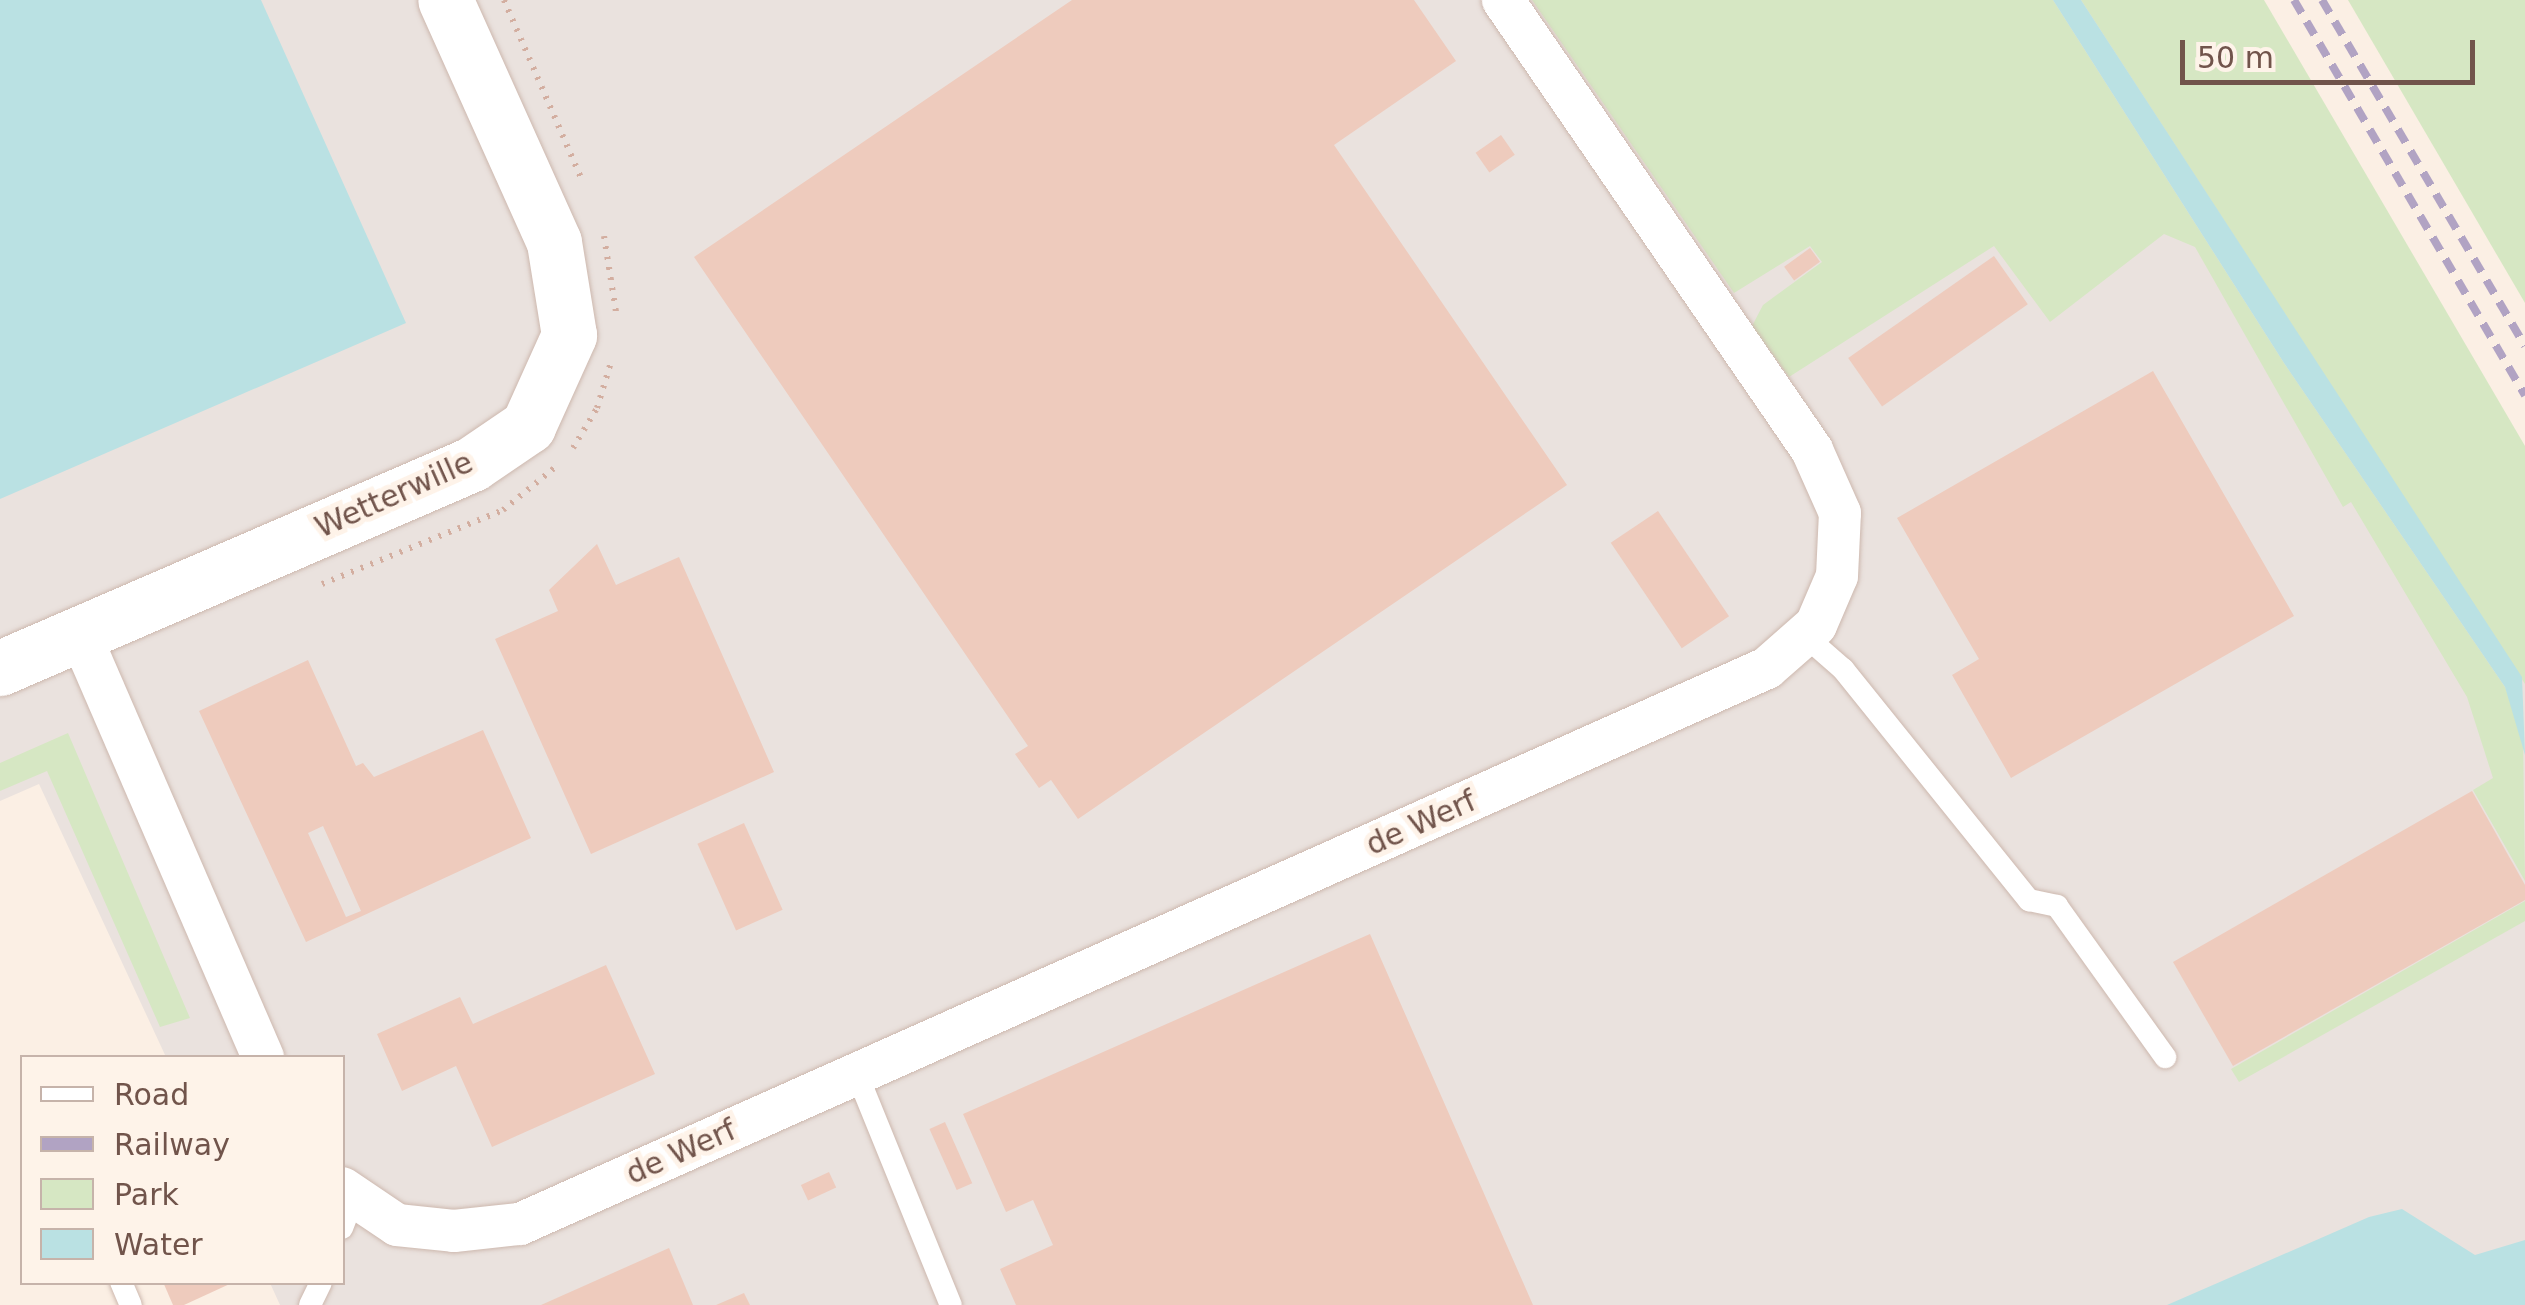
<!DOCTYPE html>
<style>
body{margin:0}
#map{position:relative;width:2525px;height:1305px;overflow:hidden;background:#fbefe4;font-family:"DejaVu Sans",sans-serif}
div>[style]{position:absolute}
.industrial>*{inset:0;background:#eae2de}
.green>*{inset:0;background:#d6e7c3}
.water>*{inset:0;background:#bae1e3}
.building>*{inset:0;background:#eecbbd;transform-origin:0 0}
.path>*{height:6px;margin-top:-3px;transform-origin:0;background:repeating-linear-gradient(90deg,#d3aea0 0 2.5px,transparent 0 10.5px)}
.roads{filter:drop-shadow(0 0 2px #cdb8ae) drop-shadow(0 0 2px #cdb8ae)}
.lane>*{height:22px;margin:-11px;padding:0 11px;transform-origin:11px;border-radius:11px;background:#fff}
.street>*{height:42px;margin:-21px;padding:0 21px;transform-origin:21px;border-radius:21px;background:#fff}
.secondary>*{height:55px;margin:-27.5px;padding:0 27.5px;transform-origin:27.5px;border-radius:27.5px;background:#fff}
.rail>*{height:8px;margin-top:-4px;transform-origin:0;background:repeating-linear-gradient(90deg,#b1a3c3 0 15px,transparent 0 25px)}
span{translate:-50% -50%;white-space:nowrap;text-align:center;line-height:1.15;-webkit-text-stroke:10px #fef3e9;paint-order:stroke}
.street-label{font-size:30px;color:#71544b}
.legend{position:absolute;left:20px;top:1055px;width:325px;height:230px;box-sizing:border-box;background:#fef3e9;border:2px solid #c6b3aa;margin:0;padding:12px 18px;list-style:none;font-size:30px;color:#71544b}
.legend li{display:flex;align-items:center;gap:20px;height:50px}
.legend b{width:50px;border:2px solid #c6b3aa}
.scale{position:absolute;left:2180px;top:40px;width:295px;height:45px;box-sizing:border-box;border:5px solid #71544b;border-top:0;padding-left:12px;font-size:30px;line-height:35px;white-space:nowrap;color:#71544b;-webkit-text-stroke:8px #fef3e9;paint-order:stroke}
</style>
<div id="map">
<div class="industrial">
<i style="clip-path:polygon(241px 0,2123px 0,2525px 627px,2525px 1266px,2459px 1305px,280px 1305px,270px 1283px,342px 1282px,342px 1058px,166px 1057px,39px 784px,0 801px,0 474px)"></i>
</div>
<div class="green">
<i style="clip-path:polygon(1532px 0,2053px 0,2284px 363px,2505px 687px,2523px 734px,2525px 881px,2473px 790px,2493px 778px,2467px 697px,2351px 502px,2343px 507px,2195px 247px,2164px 234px,2050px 322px,1994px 246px,1789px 377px,1752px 326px,1763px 305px,1822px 262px,1810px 246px,1734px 293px)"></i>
<i style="clip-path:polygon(2081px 0,2264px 0,2525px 446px,2525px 684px)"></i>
<i style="clip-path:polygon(2348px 0,2525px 0,2525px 303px)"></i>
<i style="clip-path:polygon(68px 733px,190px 1018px,160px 1027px,47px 771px,0 791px,0 763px)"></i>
<i style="clip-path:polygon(2525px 901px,2525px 921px,2239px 1082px,2231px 1069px)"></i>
</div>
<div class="water">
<i style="clip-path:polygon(0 0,261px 0,406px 323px,0 499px)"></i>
<i style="clip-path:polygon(2053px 0,2081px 0,2522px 677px,2525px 755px,2505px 687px,2284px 363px)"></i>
<i style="clip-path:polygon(2402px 1209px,2475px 1255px,2525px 1240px,2525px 1305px,2167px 1305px,2369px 1217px)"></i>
</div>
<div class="building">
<i style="clip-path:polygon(1072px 0,1414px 0,1456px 61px,1334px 145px,1567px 485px,1078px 819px,1051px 780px,1039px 788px,1015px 754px,1028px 746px,694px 257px)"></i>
<i style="left:1501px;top:135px;width:24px;height:31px;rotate:55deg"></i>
<i style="left:1810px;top:248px;width:17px;height:32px;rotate:54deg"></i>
<i style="left:1994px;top:256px;width:59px;height:178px;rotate:55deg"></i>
<i style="clip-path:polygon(2153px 371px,2294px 616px,2011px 778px,1952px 675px,1979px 659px,1897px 518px)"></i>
<i style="left:1658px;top:511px;width:127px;height:57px;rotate:56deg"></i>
<i style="clip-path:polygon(597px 544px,616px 585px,679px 557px,774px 772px,591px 854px,495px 639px,558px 611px,549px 590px)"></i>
<i style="clip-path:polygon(evenodd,308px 660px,356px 766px,363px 763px,374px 777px,483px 730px,531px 838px,306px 942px,199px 711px,308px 660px,323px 826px,361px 911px,346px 917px,308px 833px,323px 826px)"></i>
<i style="clip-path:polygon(2472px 791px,2525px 885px,2525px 900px,2233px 1066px,2173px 962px)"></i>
<i style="left:744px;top:823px;width:95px;height:51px;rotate:66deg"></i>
<i style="clip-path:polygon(1370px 934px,1533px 1305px,1016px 1305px,1000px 1269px,1053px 1245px,1033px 1200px,1006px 1212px,963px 1114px)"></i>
<i style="clip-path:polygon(606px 965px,655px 1074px,492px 1147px,456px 1066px,402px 1091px,377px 1034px,460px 997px,473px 1024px)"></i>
<i style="left:945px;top:1122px;width:67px;height:17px;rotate:66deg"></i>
<i style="left:829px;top:1172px;width:17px;height:31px;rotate:65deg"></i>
<i style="clip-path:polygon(669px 1248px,693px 1305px,541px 1305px)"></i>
<i style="clip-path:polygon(163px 1282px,234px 1282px,184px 1305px,173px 1305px)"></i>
<i style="clip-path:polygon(744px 1293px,750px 1305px,716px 1305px)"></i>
</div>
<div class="path">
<i style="left:504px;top:0;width:194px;rotate:66.6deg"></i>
<i style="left:604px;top:236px;width:77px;rotate:81deg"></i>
<i style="left:573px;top:448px;width:47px;rotate:-59deg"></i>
<i style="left:597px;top:408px;width:51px;rotate:-73deg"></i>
<i style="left:322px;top:584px;width:196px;rotate:-22.2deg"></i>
<i style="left:503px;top:510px;width:71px;rotate:-39.3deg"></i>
</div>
<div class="roads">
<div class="lane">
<i style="left:1804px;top:635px;width:52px;rotate:41.1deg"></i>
<i style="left:1843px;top:669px;width:297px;rotate:51.2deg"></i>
<i style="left:2029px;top:900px;width:29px;rotate:12deg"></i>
<i style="left:2057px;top:906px;width:186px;rotate:54.4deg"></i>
<i style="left:857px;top:1074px;width:249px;rotate:67.9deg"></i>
<i style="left:342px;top:1228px;width:30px;rotate:-69deg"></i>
<i style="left:121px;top:1282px;width:25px;rotate:67deg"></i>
<i style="left:310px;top:1305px;width:25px;rotate:-64deg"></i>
</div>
<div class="street">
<i style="left:79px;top:632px;width:464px;rotate:66.6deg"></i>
<i style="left:342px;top:1188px;width:66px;rotate:33.9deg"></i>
<i style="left:397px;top:1225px;width:57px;rotate:6deg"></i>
<i style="left:454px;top:1231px;width:66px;rotate:-6.1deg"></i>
<i style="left:520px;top:1224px;width:1365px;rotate:-24.03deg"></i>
<i style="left:1767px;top:668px;width:65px;rotate:-41.3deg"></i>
<i style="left:1816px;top:625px;width:53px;rotate:-66.8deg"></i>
<i style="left:1837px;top:576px;width:63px;rotate:-87.3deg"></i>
<i style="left:1840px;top:513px;width:69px;rotate:-114deg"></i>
<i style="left:1812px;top:450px;width:546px;rotate:-124.48deg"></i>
</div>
<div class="secondary">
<i style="left:0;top:668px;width:514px;rotate:-23.37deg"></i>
<i style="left:472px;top:464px;width:68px;rotate:-34.2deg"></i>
<i style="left:528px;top:426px;width:100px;rotate:-65.7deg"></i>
<i style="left:569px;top:335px;width:94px;rotate:-99.2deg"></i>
<i style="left:554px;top:242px;width:265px;rotate:-114.2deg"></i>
</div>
</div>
<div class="rail">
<i style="left:2294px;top:0;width:458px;rotate:59.7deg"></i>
<i style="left:2322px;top:0;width:401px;rotate:59.6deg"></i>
</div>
<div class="street-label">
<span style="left:394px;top:495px;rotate:-24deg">Wetterwille</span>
<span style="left:1421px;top:823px;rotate:-24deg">de Werf</span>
<span style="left:681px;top:1152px;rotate:-24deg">de Werf</span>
</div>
<ul class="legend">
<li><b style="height:12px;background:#fff"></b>Road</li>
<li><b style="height:12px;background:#b1a3c3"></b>Railway</li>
<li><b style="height:28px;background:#d6e7c3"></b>Park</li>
<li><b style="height:28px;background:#bae1e3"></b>Water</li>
</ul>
<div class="scale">50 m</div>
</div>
